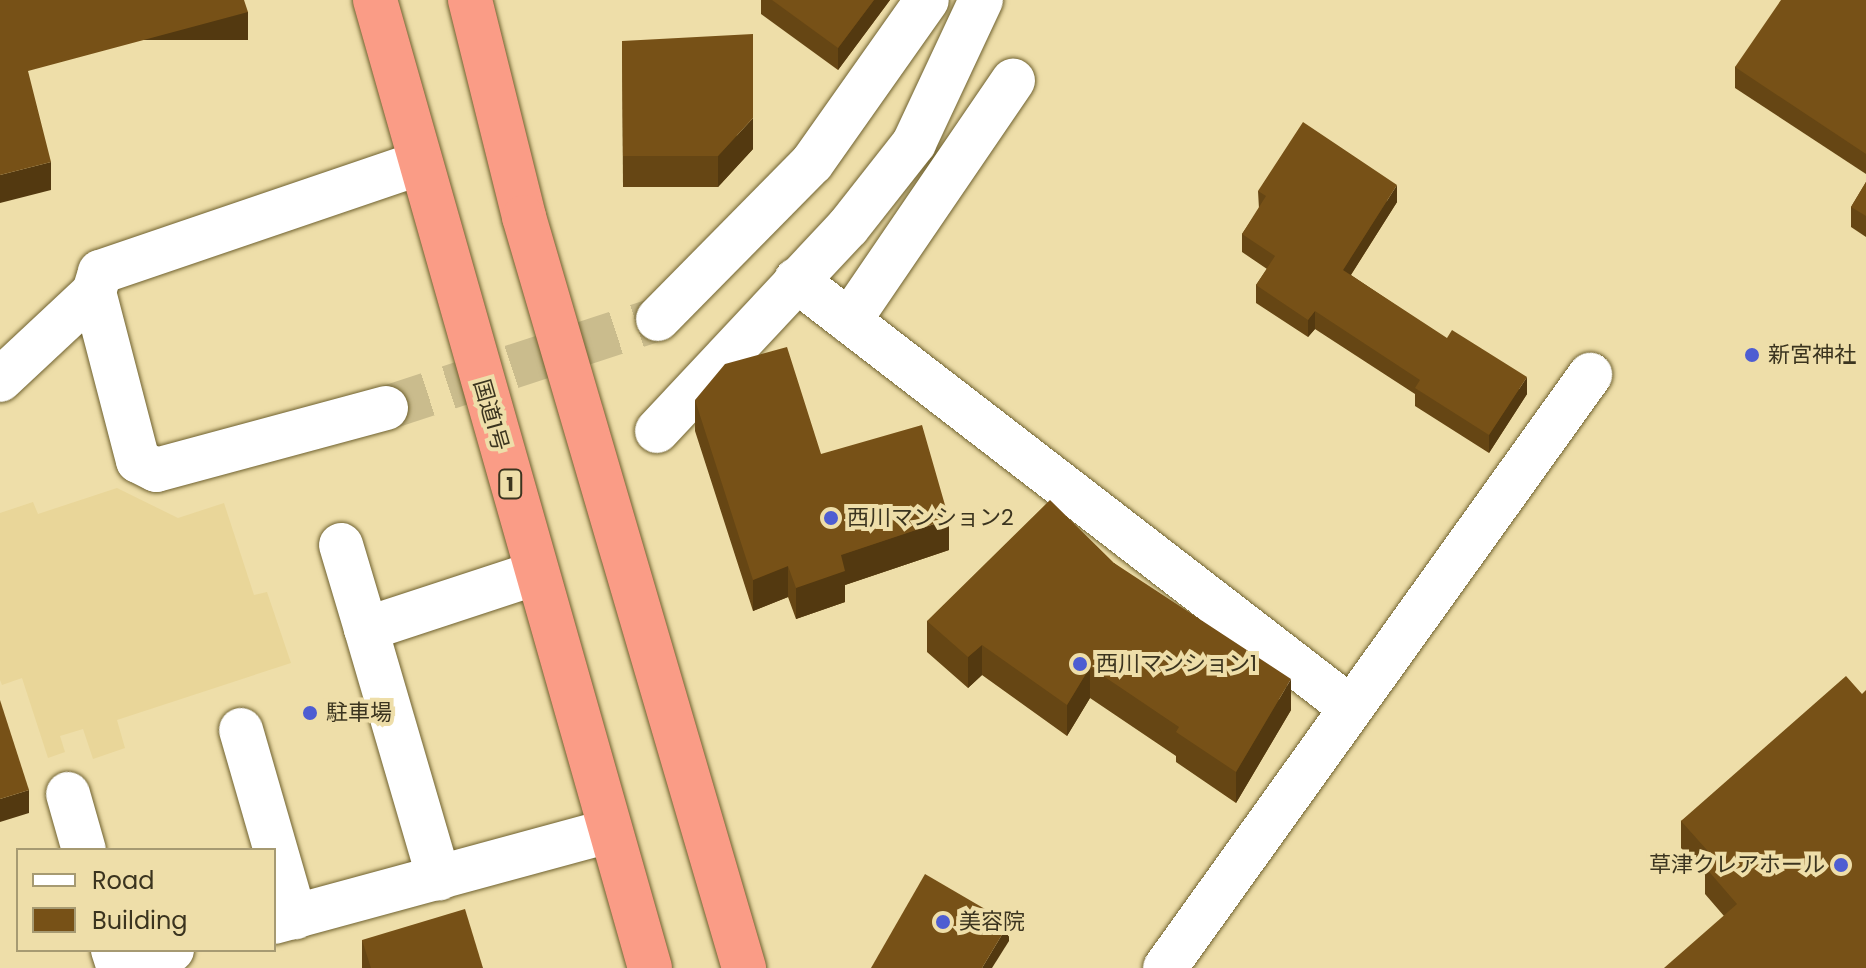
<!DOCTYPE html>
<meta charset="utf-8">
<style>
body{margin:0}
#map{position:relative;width:1866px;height:968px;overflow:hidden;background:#eedea9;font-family:Poppins,"Noto Sans JP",sans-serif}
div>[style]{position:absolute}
.built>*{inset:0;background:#e9d699}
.minor-tunnel>*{height:44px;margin-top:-22px;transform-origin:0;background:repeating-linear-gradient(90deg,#cabc8d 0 44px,transparent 0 66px)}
.roads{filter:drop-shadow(0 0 2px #6f612f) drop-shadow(0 0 2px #6f612f)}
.minor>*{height:44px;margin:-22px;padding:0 22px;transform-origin:22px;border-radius:22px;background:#fff}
.highway>*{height:44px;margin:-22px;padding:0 22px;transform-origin:22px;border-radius:22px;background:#fa9c86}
.wall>*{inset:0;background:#664614}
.shaded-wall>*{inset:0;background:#533910;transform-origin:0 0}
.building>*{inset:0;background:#775117}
.dots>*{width:22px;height:22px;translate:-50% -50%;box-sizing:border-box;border:4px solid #eedea9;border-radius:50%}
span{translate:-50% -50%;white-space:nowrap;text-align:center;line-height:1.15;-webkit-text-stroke:8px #eedea9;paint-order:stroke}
.shield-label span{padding:2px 6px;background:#eedea9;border:2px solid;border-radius:6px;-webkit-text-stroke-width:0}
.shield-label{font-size:20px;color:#3b341f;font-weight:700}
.poi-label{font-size:22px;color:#3b341f}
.left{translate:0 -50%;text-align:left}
.right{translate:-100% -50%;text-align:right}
.street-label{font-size:22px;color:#3b341f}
.legend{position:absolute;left:16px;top:848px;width:260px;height:104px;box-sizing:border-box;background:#eedea9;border:2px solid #a69a72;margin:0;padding:10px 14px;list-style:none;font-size:24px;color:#3b341f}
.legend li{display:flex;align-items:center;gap:16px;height:40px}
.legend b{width:40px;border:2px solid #a69a72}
</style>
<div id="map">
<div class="built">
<i style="clip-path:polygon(117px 488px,178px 518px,224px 503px,254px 595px,267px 592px,291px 663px,117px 720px,125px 748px,93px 759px,83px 729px,60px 736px,65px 752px,48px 758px,22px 678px,2px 685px,0 680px,0 513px,33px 502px,38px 514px)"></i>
</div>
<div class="minor-tunnel">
<i style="left:386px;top:408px;width:286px;rotate:-18.1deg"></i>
</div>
<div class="roads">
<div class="minor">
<i style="left:796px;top:280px;width:701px;rotate:37.64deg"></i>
<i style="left:658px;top:319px;width:219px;rotate:-45.4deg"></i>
<i style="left:812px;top:163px;width:199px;rotate:-54.8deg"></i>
<i style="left:849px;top:321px;width:291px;rotate:-55.7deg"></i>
<i style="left:0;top:380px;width:129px;rotate:-43.1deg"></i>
<i style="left:386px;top:408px;width:238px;rotate:164.9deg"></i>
<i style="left:156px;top:470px;width:20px;rotate:-153deg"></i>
<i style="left:138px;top:461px;width:175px;rotate:-104.6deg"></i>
<i style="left:94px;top:292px;width:21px;rotate:-73deg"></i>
<i style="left:100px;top:272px;width:336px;rotate:-18.8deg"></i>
<i style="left:657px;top:431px;width:279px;rotate:-46.9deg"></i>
<i style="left:848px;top:227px;width:107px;rotate:-51.8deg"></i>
<i style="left:914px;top:143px;width:158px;rotate:-64.9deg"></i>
<i style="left:341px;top:545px;width:88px;rotate:73.4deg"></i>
<i style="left:366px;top:629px;width:179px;rotate:-18.2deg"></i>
<i style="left:366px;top:629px;width:260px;rotate:73.7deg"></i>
<i style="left:241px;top:730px;width:195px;rotate:73.9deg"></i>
<i style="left:68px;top:794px;width:58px;rotate:74.1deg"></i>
<i style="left:274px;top:922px;width:348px;rotate:-15.2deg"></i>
<i style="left:113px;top:950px;width:16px;rotate:72deg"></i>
<i style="left:118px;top:965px;width:56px;rotate:-15.5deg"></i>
<i style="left:1165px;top:968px;width:730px;rotate:-54.37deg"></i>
</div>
<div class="highway">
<i style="left:375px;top:0;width:1006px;rotate:74.14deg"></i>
<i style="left:470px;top:0;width:224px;rotate:76deg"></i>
<i style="left:524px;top:217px;width:783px;rotate:73.67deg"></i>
</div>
</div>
<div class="wall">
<i style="clip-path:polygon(761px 0,890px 0,838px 70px,761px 14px)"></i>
<i style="clip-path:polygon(1866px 0,1866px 174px,1735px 88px,1735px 67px)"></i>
<i style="clip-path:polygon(622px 41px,753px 149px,718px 187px,623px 187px)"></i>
<i style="clip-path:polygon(1866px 182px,1866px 237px,1851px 227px,1851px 207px)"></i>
<i style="clip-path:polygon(1258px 191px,1397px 202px,1351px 275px,1527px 394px,1489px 453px,1415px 406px,1415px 394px,1315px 329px,1308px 337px,1256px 303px,1256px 285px,1267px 269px,1242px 252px,1242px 234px,1259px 209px)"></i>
<i style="clip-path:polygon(695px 400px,821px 454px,949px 550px,845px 585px,845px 602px,796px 619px,788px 597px,753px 611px,695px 431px)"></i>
<i style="clip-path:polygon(1114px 563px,1291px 710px,1236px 803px,1176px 762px,1176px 756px,1090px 698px,1067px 736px,982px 675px,968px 688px,927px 652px,927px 621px)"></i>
<i style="clip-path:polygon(1862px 694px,1866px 968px,1724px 916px,1705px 894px,1705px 875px,1681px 848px,1681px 821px)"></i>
<i style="clip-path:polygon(362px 940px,483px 968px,362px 968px)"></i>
</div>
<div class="shaded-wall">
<i style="clip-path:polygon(874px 0,890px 0,838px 70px,838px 48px)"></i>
<i style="left:248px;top:12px;width:28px;height:228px;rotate:90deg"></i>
<i style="clip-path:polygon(753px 118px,753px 149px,718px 187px,718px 156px)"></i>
<i style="clip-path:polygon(51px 162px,51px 190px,0 203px,0 175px)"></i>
<i style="clip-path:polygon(1397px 185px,1397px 202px,1343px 287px,1343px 270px)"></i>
<i style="clip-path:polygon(1315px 311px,1315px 329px,1308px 337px,1308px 320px)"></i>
<i style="clip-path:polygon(1527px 377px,1527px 394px,1489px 453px,1489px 435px)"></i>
<i style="clip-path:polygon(949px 519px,949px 550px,845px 585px,845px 602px,796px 619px,796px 588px,841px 555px)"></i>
<i style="clip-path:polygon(788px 566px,788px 597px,753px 611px,753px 580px)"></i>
<i style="clip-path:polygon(982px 645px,982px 675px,968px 688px,968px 657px)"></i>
<i style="clip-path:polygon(1090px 667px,1090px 698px,1067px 736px,1067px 705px)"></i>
<i style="clip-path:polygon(1291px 679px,1291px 710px,1236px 803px,1236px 772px)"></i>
<i style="clip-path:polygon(29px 790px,29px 813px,0 822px,0 799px)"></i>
<i style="clip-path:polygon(1009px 923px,1009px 941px,992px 968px,982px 968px)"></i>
</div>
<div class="building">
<i style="clip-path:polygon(0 0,244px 0,248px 12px,28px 71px,51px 162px,0 175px)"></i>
<i style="clip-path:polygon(772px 0,874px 0,838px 48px)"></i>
<i style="clip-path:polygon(1781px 0,1866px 0,1866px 154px,1735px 67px)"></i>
<i style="clip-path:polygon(753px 34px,753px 118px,718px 156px,623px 156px,622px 41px)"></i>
<i style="clip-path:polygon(1303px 122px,1397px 185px,1343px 270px,1447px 338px,1452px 330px,1527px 377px,1489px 435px,1415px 388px,1420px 380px,1315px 311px,1308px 320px,1256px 285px,1275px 256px,1242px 234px,1266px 196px,1258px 191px)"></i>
<i style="clip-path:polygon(1866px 182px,1866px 216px,1851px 207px)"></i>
<i style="clip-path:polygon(787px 347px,821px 454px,922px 425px,949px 519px,841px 555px,845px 571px,796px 588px,788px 566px,753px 580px,695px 400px,725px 364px)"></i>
<i style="clip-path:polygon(1050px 500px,1114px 563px,1291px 679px,1236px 772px,1176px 732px,1179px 727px,1090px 667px,1067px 705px,982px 645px,968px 657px,927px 621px)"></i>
<i style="clip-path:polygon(1846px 676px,1862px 694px,1866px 690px,1866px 968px,1664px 968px,1737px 904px,1705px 867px,1715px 859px,1681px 821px)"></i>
<i style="clip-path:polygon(0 700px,29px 790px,0 799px)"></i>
<i style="clip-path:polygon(925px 874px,1009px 923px,982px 968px,871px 968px)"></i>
<i style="clip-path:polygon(465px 909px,483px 968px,371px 968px,362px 940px)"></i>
</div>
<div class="dots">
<i style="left:1752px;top:355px;background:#4e5dd2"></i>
<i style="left:831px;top:518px;background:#4e5dd2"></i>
<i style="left:1080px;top:664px;background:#4e5dd2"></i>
<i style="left:310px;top:713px;background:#4e5dd2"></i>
<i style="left:1841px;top:865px;background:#4e5dd2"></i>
<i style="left:943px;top:922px;background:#4e5dd2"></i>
</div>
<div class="shield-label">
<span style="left:510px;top:484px">1</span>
</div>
<div class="poi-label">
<span class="left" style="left:1768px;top:355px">新宮神社</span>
<span class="left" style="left:847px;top:518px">西川マンション2</span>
<span class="left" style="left:1096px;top:664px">西川マンション1</span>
<span class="left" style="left:326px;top:713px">駐車場</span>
<span class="right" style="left:1825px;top:865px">草津クレアホール</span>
<span class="left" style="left:959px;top:922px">美容院</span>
</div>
<div class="street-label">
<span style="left:491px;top:415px;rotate:74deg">国道1号</span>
</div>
<ul class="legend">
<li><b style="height:10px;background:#fff"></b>Road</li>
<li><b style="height:22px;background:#775117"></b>Building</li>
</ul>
</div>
